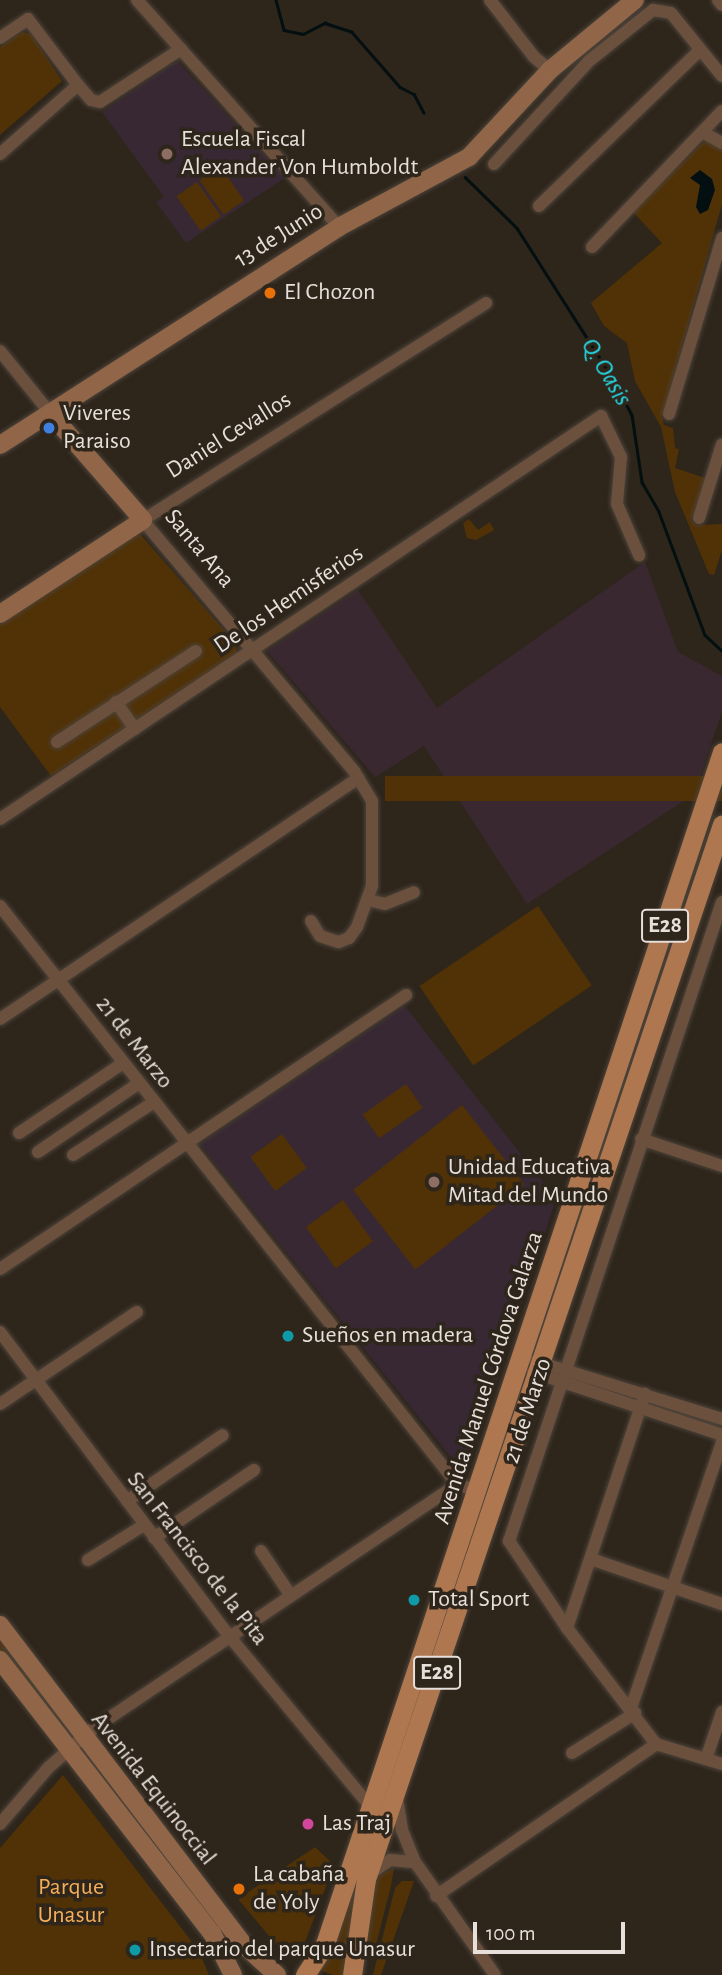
<!DOCTYPE html>
<meta charset="utf-8">
<style>
body{margin:0}
#map{position:relative;width:722px;height:1975px;overflow:hidden;background:#2e251b;font-family:"Alegreya Sans",sans-serif}
div>[style]{position:absolute}
.industrial>*{inset:0;background:#3a2831}
.education>*{inset:0;background:#382833}
.green>*{inset:0;background:#513207;transform-origin:0 0}
.water>*{inset:0;background:#030f10}
.stream>*{height:2.5px;margin:-1.25px;padding:0 1.25px;transform-origin:1.25px;border-radius:1.25px;background:#030f10}
.roads{filter:drop-shadow(0 0 2px #4c433a) drop-shadow(0 0 2px #4c433a)}
.minor>*{height:12px;margin:-6px;padding:0 6px;transform-origin:6px;border-radius:6px;background:#6b503d}
.secondary>*{height:18px;margin:-9px;padding:0 9px;transform-origin:9px;border-radius:9px;background:#916648}
.primary>*{height:19px;margin:-9.5px;padding:0 9.5px;transform-origin:9.5px;border-radius:9.5px;background:#ae7750}
.dots>*{width:19px;height:19px;translate:-50% -50%;box-sizing:border-box;border:4px solid #2e251b;border-radius:50%}
span{translate:-50% -50%;white-space:nowrap;text-align:center;line-height:1.15;-webkit-text-stroke:7px #2e251b;paint-order:stroke}
.shield-label span{padding:2px 5px;background:#2e251b;border:2px solid;border-radius:5px;-webkit-text-stroke-width:0}
.shield-label{font-size:23px;color:#e7e0da;font-weight:700}
.poi-label{font-size:24px;color:#e7e0da}
.left{translate:0 -50%;text-align:left}
.street-label{font-size:24px;color:#e7e0da}
.park-label{font-size:24px;color:#f6ae58}
.water-label{font-size:26px;color:#26d9e6;font-style:italic}
.scale{position:absolute;left:473px;top:1922px;width:152px;height:32px;box-sizing:border-box;border:4px solid #e7e0da;border-top:0;padding-left:9px;font-size:21px;line-height:24px;white-space:nowrap;color:#e7e0da;-webkit-text-stroke:5px #2e251b;paint-order:stroke}
</style>
<div id="map">
<div class="industrial">
<i style="clip-path:polygon(645px 562px,678px 652px,722px 676px,722px 712px,694px 794px,527px 904px,424px 746px,375px 777px,267px 651px,358px 590px,437px 708px)"></i>
</div>
<div class="education">
<i style="clip-path:polygon(177px 61px,285px 178px,186px 243px,156px 202px,164px 197px,102px 112px)"></i>
<i style="clip-path:polygon(405px 1006px,556px 1199px,466px 1476px,200px 1144px)"></i>
</div>
<div class="green">
<i style="clip-path:polygon(22px 32px,31px 34px,62px 81px,0 135px,0 47px)"></i>
<i style="clip-path:polygon(708px 142px,722px 150px,722px 204px,662px 417px,664px 425px,673px 428px,675px 448px,679px 449px,675px 468px,708px 479px,691px 520px,696px 525px,722px 524px,722px 550px,714px 575px,709px 574px,675px 492px,661px 427px,635px 381px,627px 343px,604px 326px,591px 303px,662px 243px,633px 212px,702px 143px)"></i>
<i style="left:220px;top:166px;width:42px;height:25px;rotate:55deg"></i>
<i style="left:197px;top:182px;width:42px;height:25px;rotate:55deg"></i>
<i style="clip-path:polygon(469px 519px,478px 530px,490px 522px,494px 530px,476px 540px,467px 538px,463px 523px)"></i>
<i style="clip-path:polygon(133px 534px,141px 535px,236px 644px,237px 653px,51px 776px,0 707px,0 624px)"></i>
<i style="left:722px;top:776px;width:25px;height:337px;rotate:90deg"></i>
<i style="left:538px;top:906px;width:96px;height:143px;rotate:56deg"></i>
<i style="left:406px;top:1084px;width:29px;height:53px;rotate:55deg"></i>
<i style="clip-path:polygon(611px 1103px,620px 1107px,533px 1358px,538px 1331px)"></i>
<i style="left:462px;top:1105px;width:101px;height:138px;rotate:52deg"></i>
<i style="left:282px;top:1134px;width:42px;height:39px;rotate:54deg"></i>
<i style="left:343px;top:1200px;width:51px;height:46px;rotate:54deg"></i>
<i style="clip-path:polygon(524px 1373px,531px 1375px,430px 1678px,347px 1975px,333px 1975px,317px 1969px)"></i>
<i style="left:0;top:1637px;width:104px;height:12px;rotate:53deg"></i>
<i style="clip-path:polygon(63px 1775px,199px 1951px,209px 1975px,0 1975px,0 1848px)"></i>
<i style="clip-path:polygon(315px 1847px,334px 1865px,302px 1950px,286px 1956px,238px 1899px)"></i>
<i style="clip-path:polygon(394px 1868px,391px 1886px,372px 1960px,360px 1956px,374px 1878px)"></i>
<i style="clip-path:polygon(402px 1881px,414px 1881px,381px 1975px,373px 1975px,395px 1888px)"></i>
</div>
<div class="water">
<i style="clip-path:polygon(700px 170px,712px 179px,715px 190px,708px 210px,700px 214px,696px 207px,700px 185px,690px 178px)"></i>
</div>
<div class="stream">
<i style="left:276px;top:0;width:31px;rotate:75deg"></i>
<i style="left:284px;top:30px;width:19px;rotate:12deg"></i>
<i style="left:303px;top:34px;width:25px;rotate:-27deg"></i>
<i style="left:325px;top:23px;width:28px;rotate:18deg"></i>
<i style="left:352px;top:32px;width:73px;rotate:48.9deg"></i>
<i style="left:400px;top:87px;width:16px;rotate:27deg"></i>
<i style="left:414px;top:94px;width:21px;rotate:62deg"></i>
<i style="left:465px;top:177px;width:73px;rotate:44.4deg"></i>
<i style="left:517px;top:228px;width:183px;rotate:57.5deg"></i>
<i style="left:615px;top:382px;width:37px;rotate:63deg"></i>
<i style="left:632px;top:415px;width:68px;rotate:81.5deg"></i>
<i style="left:642px;top:482px;width:34px;rotate:60deg"></i>
<i style="left:659px;top:512px;width:131px;rotate:69.5deg"></i>
<i style="left:705px;top:635px;width:23px;rotate:43deg"></i>
</div>
<div class="roads">
<div class="minor">
<i style="left:137px;top:0;width:304px;rotate:48.3deg"></i>
<i style="left:490px;top:0;width:72px;rotate:52.3deg"></i>
<i style="left:534px;top:57px;width:21px;rotate:39deg"></i>
<i style="left:718px;top:0;width:6px;rotate:51deg"></i>
<i style="left:0;top:38px;width:34px;rotate:-34deg"></i>
<i style="left:28px;top:19px;width:83px;rotate:52.9deg"></i>
<i style="left:704px;top:133px;width:21px;rotate:29deg"></i>
<i style="left:0;top:154px;width:104px;rotate:-41.5deg"></i>
<i style="left:78px;top:85px;width:20px;rotate:49deg"></i>
<i style="left:91px;top:100px;width:9px;rotate:13deg"></i>
<i style="left:100px;top:102px;width:97px;rotate:-33.2deg"></i>
<i style="left:494px;top:164px;width:140px;rotate:-47.3deg"></i>
<i style="left:589px;top:61px;width:82px;rotate:-38.6deg"></i>
<i style="left:653px;top:10px;width:18px;rotate:9deg"></i>
<i style="left:671px;top:13px;width:81px;rotate:51deg"></i>
<i style="left:539px;top:206px;width:224px;rotate:-44.1deg"></i>
<i style="left:592px;top:247px;width:188px;rotate:-46.3deg"></i>
<i style="left:0;top:351px;width:80px;rotate:51.1deg"></i>
<i style="left:669px;top:414px;width:184px;rotate:-73.2deg"></i>
<i style="left:699px;top:518px;width:77px;rotate:-72.7deg"></i>
<i style="left:116px;top:702px;width:33px;rotate:55deg"></i>
<i style="left:57px;top:742px;width:166px;rotate:-33.2deg"></i>
<i style="left:0;top:819px;width:724px;rotate:-33.84deg"></i>
<i style="left:601px;top:416px;width:46px;rotate:64deg"></i>
<i style="left:621px;top:457px;width:47px;rotate:94.9deg"></i>
<i style="left:617px;top:504px;width:56px;rotate:66.7deg"></i>
<i style="left:368px;top:900px;width:17px;rotate:13deg"></i>
<i style="left:385px;top:904px;width:31px;rotate:-22deg"></i>
<i style="left:722px;top:902px;width:674px;rotate:108.43deg"></i>
<i style="left:509px;top:1541px;width:105px;rotate:56.3deg"></i>
<i style="left:567px;top:1628px;width:146px;rotate:52.5deg"></i>
<i style="left:656px;top:1744px;width:69px;rotate:16.9deg"></i>
<i style="left:0;top:906px;width:737px;rotate:51.67deg"></i>
<i style="left:457px;top:1484px;width:23px;rotate:18deg"></i>
<i style="left:311px;top:921px;width:17px;rotate:59deg"></i>
<i style="left:320px;top:936px;width:20px;rotate:18deg"></i>
<i style="left:339px;top:942px;width:11px;rotate:-22deg"></i>
<i style="left:349px;top:938px;width:14px;rotate:-54deg"></i>
<i style="left:357px;top:927px;width:44px;rotate:-69.9deg"></i>
<i style="left:372px;top:886px;width:85px;rotate:-90deg"></i>
<i style="left:372px;top:801px;width:35px;rotate:-121deg"></i>
<i style="left:354px;top:771px;width:328px;rotate:-130.1deg"></i>
<i style="left:143px;top:520px;width:406px;rotate:-32.3deg"></i>
<i style="left:0;top:1019px;width:432px;rotate:-33.9deg"></i>
<i style="left:19px;top:1133px;width:125px;rotate:-33.9deg"></i>
<i style="left:641px;top:1139px;width:85px;rotate:18.4deg"></i>
<i style="left:38px;top:1152px;width:122px;rotate:-34.3deg"></i>
<i style="left:73px;top:1155px;width:97px;rotate:-33.2deg"></i>
<i style="left:0;top:1269px;width:490px;rotate:-34deg"></i>
<i style="left:0;top:1332px;width:382px;rotate:53deg"></i>
<i style="left:230px;top:1637px;width:218px;rotate:50.4deg"></i>
<i style="left:535px;top:1361px;width:196px;rotate:17.2deg"></i>
<i style="left:533px;top:1372px;width:199px;rotate:18.4deg"></i>
<i style="left:0;top:1404px;width:165px;rotate:-33.9deg"></i>
<i style="left:127px;top:1501px;width:116px;rotate:-34.5deg"></i>
<i style="left:154px;top:1538px;width:121px;rotate:-34.2deg"></i>
<i style="left:261px;top:1551px;width:54px;rotate:56.3deg"></i>
<i style="left:591px;top:1559px;width:139px;rotate:19deg"></i>
<i style="left:88px;top:1560px;width:66px;rotate:-32deg"></i>
<i style="left:567px;top:1628px;width:247px;rotate:-71.6deg"></i>
<i style="left:631px;top:1708px;width:281px;rotate:-71.1deg"></i>
<i style="left:572px;top:1753px;width:75px;rotate:-32.4deg"></i>
<i style="left:706px;top:1759px;width:50px;rotate:-71.2deg"></i>
<i style="left:397px;top:1798px;width:32px;rotate:81deg"></i>
<i style="left:402px;top:1830px;width:35px;rotate:68deg"></i>
<i style="left:415px;top:1862px;width:138px;rotate:54.7deg"></i>
<i style="left:0;top:1824px;width:74px;rotate:-49.4deg"></i>
<i style="left:48px;top:1768px;width:56px;rotate:-41.4deg"></i>
<i style="left:90px;top:1731px;width:442px;rotate:-33.9deg"></i>
<i style="left:371px;top:1873px;width:23px;rotate:-34deg"></i>
<i style="left:390px;top:1860px;width:25px;rotate:5deg"></i>
<i style="left:436px;top:1896px;width:267px;rotate:-34.6deg"></i>
</div>
<div class="secondary">
<i style="left:0;top:445px;width:403px;rotate:-32.7deg"></i>
<i style="left:339px;top:227px;width:148px;rotate:-28.3deg"></i>
<i style="left:469px;top:157px;width:119px;rotate:-47deg"></i>
<i style="left:550px;top:70px;width:110px;rotate:-39.5deg"></i>
<i style="left:0;top:614px;width:171px;rotate:-33.3deg"></i>
<i style="left:143px;top:520px;width:142px;rotate:-131deg"></i>
<i style="left:0;top:1625px;width:401px;rotate:52.7deg"></i>
<i style="left:243px;top:1944px;width:46px;rotate:42.4deg"></i>
<i style="left:0;top:1660px;width:346px;rotate:52.2deg"></i>
<i style="left:212px;top:1933px;width:47px;rotate:63.4deg"></i>
</div>
<div class="primary">
<i style="left:305px;top:1975px;width:37px;rotate:-57deg"></i>
<i style="left:325px;top:1944px;width:1256px;rotate:-71.58deg"></i>
<i style="left:352px;top:1975px;width:97px;rotate:-81.7deg"></i>
<i style="left:366px;top:1879px;width:1113px;rotate:-71.35deg"></i>
</div>
</div>
<div class="dots">
<i style="left:167px;top:154px;background:#8d6e63"></i>
<i style="left:270px;top:293px;background:#e8710a"></i>
<i style="left:49px;top:428px;background:#3f7fe0"></i>
<i style="left:434px;top:1182px;background:#8d6e63"></i>
<i style="left:288px;top:1336px;background:#0f9aa8"></i>
<i style="left:414px;top:1600px;background:#0f9aa8"></i>
<i style="left:308px;top:1824px;background:#d1479c"></i>
<i style="left:239px;top:1889px;background:#e8710a"></i>
<i style="left:135px;top:1950px;background:#0f9aa8"></i>
</div>
<div class="shield-label">
<span style="left:665px;top:926px">E28</span>
<span style="left:437px;top:1673px">E28</span>
</div>
<div class="poi-label">
<span class="left" style="left:181px;top:154px">Escuela Fiscal<br>Alexander Von Humboldt</span>
<span class="left" style="left:284px;top:293px">El Chozon</span>
<span class="left" style="left:63px;top:428px">Viveres<br>Paraiso</span>
<span class="left" style="left:448px;top:1182px">Unidad Educativa<br>Mitad del Mundo</span>
<span class="left" style="left:302px;top:1336px">Sueños en madera</span>
<span class="left" style="left:428px;top:1600px">Total Sport</span>
<span class="left" style="left:322px;top:1824px">Las Traj</span>
<span class="left" style="left:253px;top:1889px">La cabaña<br>de Yoly</span>
<span class="left" style="left:149px;top:1950px">Insectario del parque Unasur</span>
</div>
<div class="street-label">
<span style="left:279px;top:236px;rotate:-32deg">13 de Junio</span>
<span style="left:229px;top:436px;rotate:-32deg">Daniel Cevallos</span>
<span style="left:199px;top:549px;rotate:50deg">Santa Ana</span>
<span style="left:289px;top:600px;rotate:-34deg">De los Hemisferios</span>
<span style="left:134px;top:1043px;rotate:52deg">21 de Marzo</span>
<span style="left:489px;top:1378px;rotate:-72deg">Avenida Manuel Córdova Galarza</span>
<span style="left:528px;top:1411px;rotate:-72deg">21 de Marzo</span>
<span style="left:197px;top:1559px;rotate:52deg">San Francisco de la Pita</span>
<span style="left:153px;top:1789px;rotate:52deg">Avenida Equinoccial</span>
</div>
<div class="park-label">
<span style="left:71px;top:1902px">Parque<br>Unasur</span>
</div>
<div class="water-label">
<span style="left:606px;top:372px;rotate:59deg">Q. Oasis</span>
</div>
<div class="scale">100 m</div>
</div>
